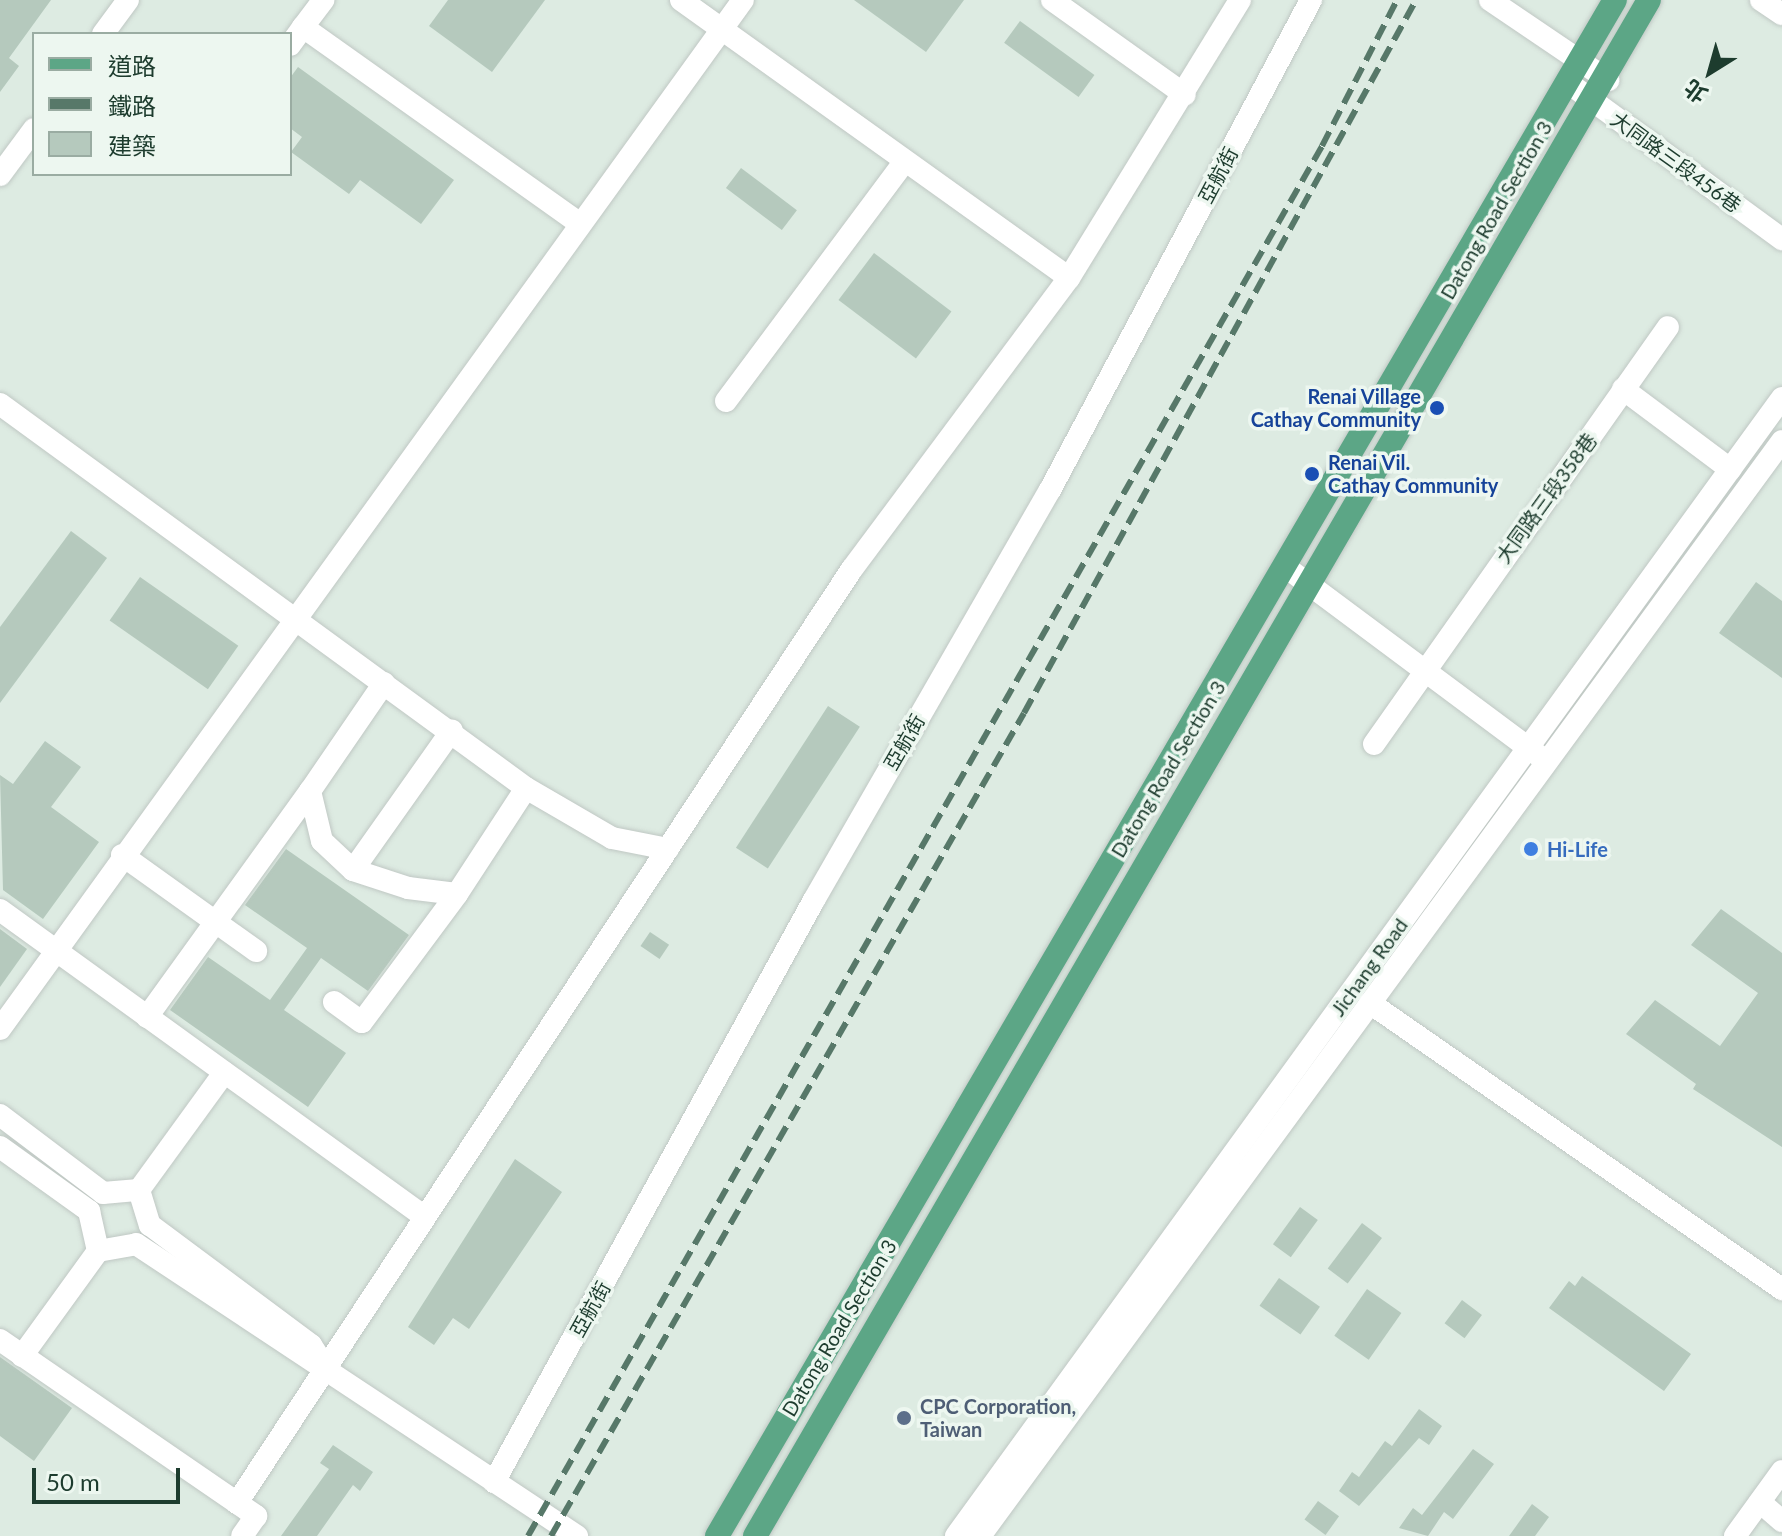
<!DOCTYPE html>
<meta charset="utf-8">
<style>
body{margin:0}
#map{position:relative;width:1782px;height:1536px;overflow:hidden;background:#ddebe2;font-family:Lato,"Noto Sans TC",sans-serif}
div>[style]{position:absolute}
.building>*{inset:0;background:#b5c9bd;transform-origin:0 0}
.roads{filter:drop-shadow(0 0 2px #c0c8c4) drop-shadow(0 0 2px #c0c8c4)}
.minor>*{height:22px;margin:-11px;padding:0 11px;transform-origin:11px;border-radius:11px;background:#fff}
.major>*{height:24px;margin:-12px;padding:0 12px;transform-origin:12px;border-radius:12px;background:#5ca686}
.rail>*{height:6px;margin-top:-3px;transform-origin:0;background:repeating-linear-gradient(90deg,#577869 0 16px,transparent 0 24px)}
.dots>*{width:22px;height:22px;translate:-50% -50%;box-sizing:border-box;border:4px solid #edf7f0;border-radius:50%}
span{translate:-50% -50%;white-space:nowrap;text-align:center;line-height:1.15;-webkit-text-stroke:7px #edf7f0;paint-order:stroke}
.street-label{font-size:20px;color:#1d3c2e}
.transit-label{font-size:20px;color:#164399;font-weight:700}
.right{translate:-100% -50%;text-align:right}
.left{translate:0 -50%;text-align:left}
.shop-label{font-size:20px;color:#366cbe;font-weight:700}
.service-label{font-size:20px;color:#4e5e75;font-weight:700}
.legend{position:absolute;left:32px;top:32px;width:260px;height:144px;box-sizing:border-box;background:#edf7f0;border:2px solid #9aaca2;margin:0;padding:10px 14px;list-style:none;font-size:24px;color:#1d3c2e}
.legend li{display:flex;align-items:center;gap:16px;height:40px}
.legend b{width:40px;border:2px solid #9aaca2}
.north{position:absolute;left:1670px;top:32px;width:80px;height:80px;-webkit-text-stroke:6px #edf7f0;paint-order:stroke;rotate:217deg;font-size:22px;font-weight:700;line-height:32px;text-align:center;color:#1d3c2e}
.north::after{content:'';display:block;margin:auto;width:28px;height:36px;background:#1d3c2e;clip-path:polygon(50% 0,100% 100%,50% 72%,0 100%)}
.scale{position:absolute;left:32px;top:1468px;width:148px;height:36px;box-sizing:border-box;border:4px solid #1d3c2e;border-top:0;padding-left:10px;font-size:24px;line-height:28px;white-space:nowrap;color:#1d3c2e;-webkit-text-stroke:6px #edf7f0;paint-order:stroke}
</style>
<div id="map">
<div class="building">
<i style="clip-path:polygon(0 0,51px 0,9px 58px,19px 66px,0 92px)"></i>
<i style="clip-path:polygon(448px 0,545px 0,492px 72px,429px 26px)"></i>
<i style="clip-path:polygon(854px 0,964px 0,926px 52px)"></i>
<i style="left:1020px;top:21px;width:92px;height:27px;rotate:36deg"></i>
<i style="clip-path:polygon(298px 67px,454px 180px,421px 224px,360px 180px,349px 194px,291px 152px,302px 137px,290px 128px,290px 78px)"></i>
<i style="left:741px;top:168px;width:70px;height:25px;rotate:37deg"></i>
<i style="left:874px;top:253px;width:97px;height:59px;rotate:37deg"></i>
<i style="clip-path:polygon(71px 531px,107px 558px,0 703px,0 627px)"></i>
<i style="left:140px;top:577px;width:120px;height:53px;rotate:35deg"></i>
<i style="clip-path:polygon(1756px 582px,1782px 601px,1782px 678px,1719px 633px)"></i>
<i style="left:828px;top:706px;width:38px;height:169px;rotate:33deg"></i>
<i style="clip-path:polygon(45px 741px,81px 767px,51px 807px,99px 842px,43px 919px,3px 890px,0 775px,13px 784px)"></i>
<i style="clip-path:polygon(286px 849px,409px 935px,368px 991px,321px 958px,284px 1010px,346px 1053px,308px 1107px,170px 1010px,208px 957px,270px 1000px,307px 948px,245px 905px)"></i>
<i style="clip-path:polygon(1721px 909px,1782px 953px,1782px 1147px,1693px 1089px,1696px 1084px,1626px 1034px,1655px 1000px,1720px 1046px,1758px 993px,1691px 945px)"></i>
<i style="clip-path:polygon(0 929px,27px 949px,0 987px)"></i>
<i style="left:650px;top:932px;width:23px;height:17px;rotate:34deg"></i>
<i style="clip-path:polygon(515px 1159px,562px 1192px,469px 1329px,453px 1318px,434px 1345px,408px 1327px)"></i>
<i style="left:1300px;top:1207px;width:22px;height:46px;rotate:36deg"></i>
<i style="left:1362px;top:1223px;width:25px;height:57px;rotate:37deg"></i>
<i style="clip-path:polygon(1582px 1276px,1691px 1354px,1664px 1391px,1549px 1308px,1569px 1281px,1575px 1286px)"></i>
<i style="left:1279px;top:1278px;width:50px;height:34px;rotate:35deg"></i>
<i style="left:1367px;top:1289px;width:42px;height:57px;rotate:35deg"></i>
<i style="left:1462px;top:1300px;width:25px;height:29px;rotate:37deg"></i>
<i style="clip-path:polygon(0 1357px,72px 1408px,34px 1461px,0 1436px)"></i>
<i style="clip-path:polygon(1419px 1409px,1442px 1426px,1429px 1445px,1419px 1438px,1359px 1506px,1339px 1491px,1352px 1472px,1359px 1477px,1385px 1441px,1392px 1446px)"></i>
<i style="clip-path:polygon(333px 1445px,373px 1472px,360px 1491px,353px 1485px,317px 1536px,281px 1536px,329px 1469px,320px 1463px)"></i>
<i style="clip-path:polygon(1473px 1449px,1494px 1464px,1453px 1519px,1444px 1512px,1428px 1536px,1399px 1528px,1413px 1508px,1422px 1515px)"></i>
<i style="left:1318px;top:1501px;width:26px;height:23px;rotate:36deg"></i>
<i style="clip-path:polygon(1532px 1504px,1549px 1517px,1535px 1536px,1509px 1536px)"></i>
</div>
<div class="roads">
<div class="minor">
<i style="left:681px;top:0;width:477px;rotate:35.6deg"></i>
<i style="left:1052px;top:0;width:163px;rotate:35.5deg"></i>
<i style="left:1490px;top:0;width:143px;rotate:34.1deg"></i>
<i style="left:1761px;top:0;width:25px;rotate:34deg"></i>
<i style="left:303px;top:27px;width:34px;rotate:-53deg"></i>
<i style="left:103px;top:34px;width:42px;rotate:-53.7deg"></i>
<i style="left:290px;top:45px;width:22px;rotate:-54deg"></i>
<i style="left:303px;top:27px;width:340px;rotate:35.4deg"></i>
<i style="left:1570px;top:84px;width:263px;rotate:36.2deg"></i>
<i style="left:0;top:175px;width:57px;rotate:-53.5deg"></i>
<i style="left:1623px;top:389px;width:134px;rotate:36.8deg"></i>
<i style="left:726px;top:401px;width:298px;rotate:-53.3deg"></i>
<i style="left:0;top:404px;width:651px;rotate:36.13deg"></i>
<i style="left:526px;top:788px;width:99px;rotate:30.2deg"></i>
<i style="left:612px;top:838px;width:57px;rotate:11.1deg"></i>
<i style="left:1287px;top:568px;width:314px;rotate:36.7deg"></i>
<i style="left:384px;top:683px;width:131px;rotate:124.4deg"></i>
<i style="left:310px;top:791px;width:51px;rotate:76.5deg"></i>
<i style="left:322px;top:841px;width:42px;rotate:43.1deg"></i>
<i style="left:353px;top:870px;width:58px;rotate:18.1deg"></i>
<i style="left:408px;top:888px;width:49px;rotate:7deg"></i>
<i style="left:457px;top:894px;width:126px;rotate:-56.9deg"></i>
<i style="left:1374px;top:744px;width:510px;rotate:-54.81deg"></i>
<i style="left:122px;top:855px;width:165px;rotate:35.6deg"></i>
<i style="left:353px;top:870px;width:171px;rotate:-54.7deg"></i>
<i style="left:0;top:910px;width:521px;rotate:35.86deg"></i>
<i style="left:334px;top:1002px;width:34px;rotate:36deg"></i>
<i style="left:362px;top:1022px;width:159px;rotate:-53.4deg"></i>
<i style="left:1370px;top:1003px;width:502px;rotate:34.77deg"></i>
<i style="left:147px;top:1017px;width:279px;rotate:-54.2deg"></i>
<i style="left:0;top:1029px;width:1269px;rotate:-54.17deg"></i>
<i style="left:0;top:1115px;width:129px;rotate:37.1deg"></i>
<i style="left:103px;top:1193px;width:36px;rotate:-5deg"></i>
<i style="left:139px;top:1190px;width:37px;rotate:73deg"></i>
<i style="left:150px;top:1225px;width:201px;rotate:36.7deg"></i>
<i style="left:311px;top:1345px;width:24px;rotate:57deg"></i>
<i style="left:0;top:1147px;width:110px;rotate:35.7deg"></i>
<i style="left:89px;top:1211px;width:41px;rotate:77.3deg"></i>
<i style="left:98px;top:1251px;width:39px;rotate:-10deg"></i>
<i style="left:136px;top:1244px;width:529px;rotate:33.51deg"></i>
<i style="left:139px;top:1190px;width:145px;rotate:-54deg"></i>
<i style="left:0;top:1340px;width:311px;rotate:34.5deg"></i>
<i style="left:256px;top:1516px;width:24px;rotate:125deg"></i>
<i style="left:22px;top:1356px;width:130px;rotate:-54.1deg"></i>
<i style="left:494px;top:1482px;width:664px;rotate:-61.2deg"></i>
<i style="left:814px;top:900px;width:473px;rotate:-60.1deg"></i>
<i style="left:1050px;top:490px;width:555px;rotate:-61.96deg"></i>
<i style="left:1760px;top:1502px;width:29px;rotate:41deg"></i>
<i style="left:237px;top:1503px;width:1118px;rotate:-56.64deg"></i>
<i style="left:852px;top:569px;width:363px;rotate:-53.3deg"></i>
<i style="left:1069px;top:278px;width:326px;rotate:-58.4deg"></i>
<i style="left:956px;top:1536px;width:1406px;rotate:-54.03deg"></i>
<i style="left:980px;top:1536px;width:1357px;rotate:-53.78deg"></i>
<i style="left:1735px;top:1536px;width:80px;rotate:-54.1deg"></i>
</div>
<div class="major">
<i style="left:717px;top:1536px;width:1779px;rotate:-59.69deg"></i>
<i style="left:755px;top:1536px;width:1777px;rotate:-59.8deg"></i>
</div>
</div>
<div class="rail">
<i style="left:528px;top:1536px;width:1601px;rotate:-60.26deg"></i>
<i style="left:1322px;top:146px;width:164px;rotate:-62.8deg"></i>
<i style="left:551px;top:1536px;width:949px;rotate:-60.11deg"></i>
<i style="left:1024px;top:713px;width:814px;rotate:-61.2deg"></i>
</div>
<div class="dots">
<i style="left:1437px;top:408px;background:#1a4fb4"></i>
<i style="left:1312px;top:474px;background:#1a4fb4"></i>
<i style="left:1531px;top:849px;background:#3f7fe0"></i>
<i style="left:904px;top:1418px;background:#5c6f8a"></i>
</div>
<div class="street-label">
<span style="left:1676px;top:162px;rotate:36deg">大同路三段456巷</span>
<span style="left:1218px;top:175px;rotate:-62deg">亞航街</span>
<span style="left:1496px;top:210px;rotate:-60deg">Datong Road Section 3</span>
<span style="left:1546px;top:498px;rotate:-54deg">大同路三段358巷</span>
<span style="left:904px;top:742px;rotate:-60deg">亞航街</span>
<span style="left:1168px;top:769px;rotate:-59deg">Datong Road Section 3</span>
<span style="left:1369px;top:967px;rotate:-54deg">Jichang Road</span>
<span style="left:590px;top:1309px;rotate:-61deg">亞航街</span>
<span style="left:839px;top:1328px;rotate:-59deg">Datong Road Section 3</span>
</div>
<div class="transit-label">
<span class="right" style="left:1421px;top:408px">Renai Village<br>Cathay Community</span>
<span class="left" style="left:1328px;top:474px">Renai Vil.<br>Cathay Community</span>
</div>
<div class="shop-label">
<span class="left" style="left:1547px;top:849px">Hi-Life</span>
</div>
<div class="service-label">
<span class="left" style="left:920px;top:1418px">CPC Corporation,<br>Taiwan</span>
</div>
<ul class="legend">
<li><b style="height:10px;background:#5ca686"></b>道路</li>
<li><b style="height:10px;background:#577869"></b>鐵路</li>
<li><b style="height:22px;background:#b5c9bd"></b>建築</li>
</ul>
<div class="north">北</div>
<div class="scale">50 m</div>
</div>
